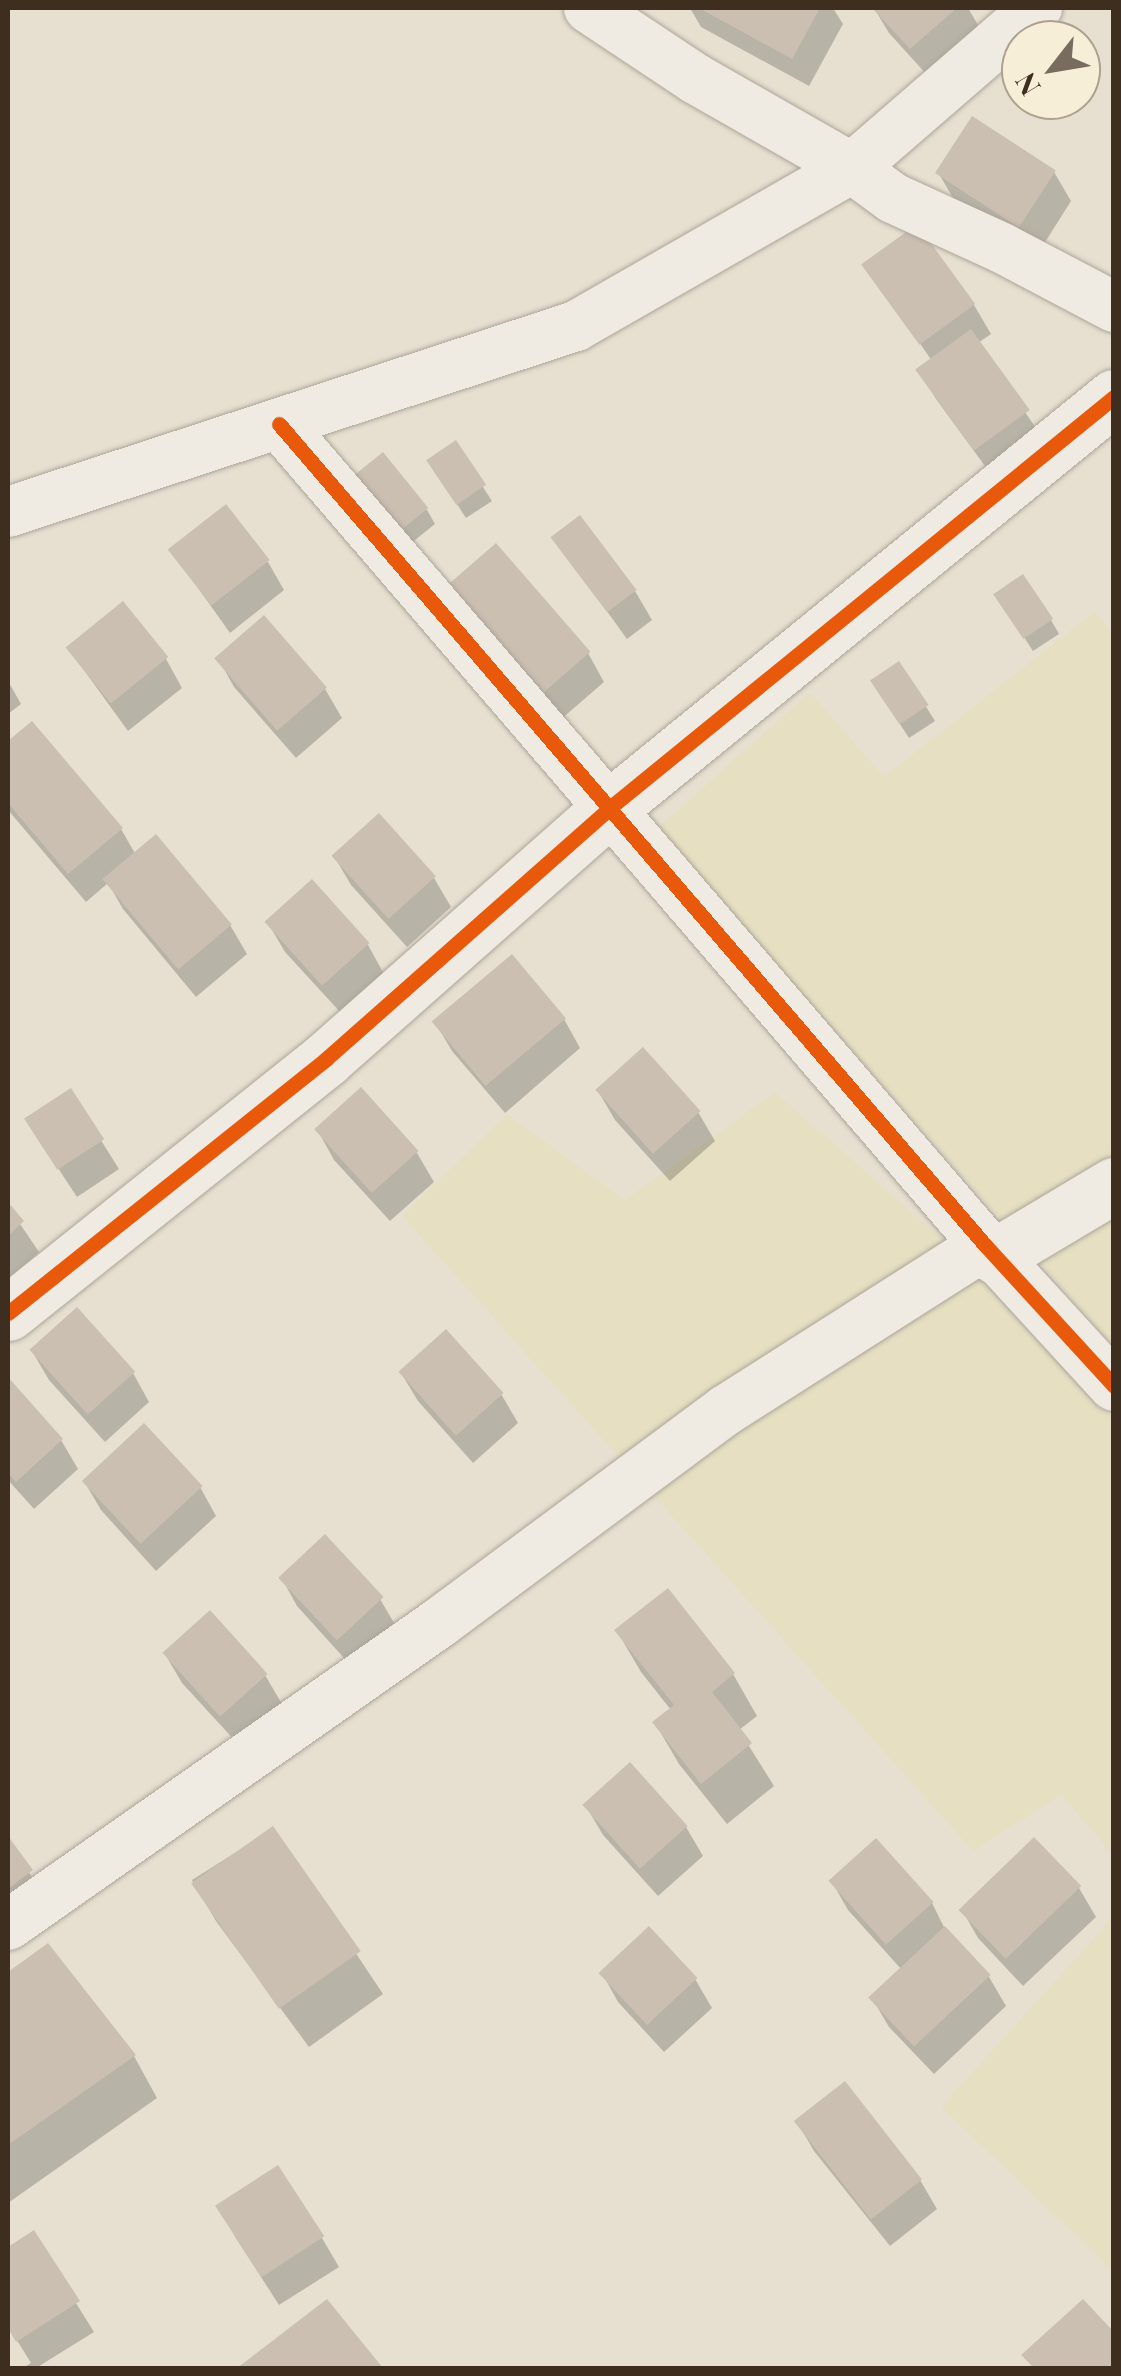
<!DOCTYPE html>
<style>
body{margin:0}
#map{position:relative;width:1121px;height:2376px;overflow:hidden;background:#e7e0d1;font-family:"Playfair Display",serif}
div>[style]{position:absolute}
.farmland>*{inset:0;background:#e6dfc2}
.shadow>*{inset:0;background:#0003}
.building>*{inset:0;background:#cbbfb2;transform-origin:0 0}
.roads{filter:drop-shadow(0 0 2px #ada599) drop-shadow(0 0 2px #ada599)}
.minor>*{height:50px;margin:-25px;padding:0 25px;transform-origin:25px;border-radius:25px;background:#efebe3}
.tertiary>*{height:55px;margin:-27.5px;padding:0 27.5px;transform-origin:27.5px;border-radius:27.5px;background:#efebe3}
.cycleway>*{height:15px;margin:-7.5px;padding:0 7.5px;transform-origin:7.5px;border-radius:7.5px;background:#e8590c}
span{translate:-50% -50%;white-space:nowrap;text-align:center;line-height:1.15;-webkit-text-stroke:8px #f7eed8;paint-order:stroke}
.frame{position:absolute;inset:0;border:10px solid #3d2e20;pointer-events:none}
.north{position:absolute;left:1001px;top:20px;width:100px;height:100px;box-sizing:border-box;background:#f7eed8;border:2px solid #ada18e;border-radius:50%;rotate:239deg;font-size:28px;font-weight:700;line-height:40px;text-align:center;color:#3d2e20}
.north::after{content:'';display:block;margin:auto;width:35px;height:45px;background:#786c5e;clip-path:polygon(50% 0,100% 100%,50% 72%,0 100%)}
</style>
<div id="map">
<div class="farmland">
<i style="clip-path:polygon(1095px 611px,1114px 636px,1113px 1346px,657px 829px,810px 692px,884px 777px)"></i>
<i style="clip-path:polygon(775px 1092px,964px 1258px,1113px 1419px,1113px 1855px,1061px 1795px,973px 1851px,402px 1216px,507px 1114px,625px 1200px)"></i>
<i style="clip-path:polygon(1113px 1917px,1113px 2271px,941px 2107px)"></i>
</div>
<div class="shadow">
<i style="clip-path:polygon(690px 8px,833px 8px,843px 24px,809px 86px,701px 27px)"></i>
<i style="clip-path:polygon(874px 8px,968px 8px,981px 30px,928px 76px,889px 33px)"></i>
<i style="clip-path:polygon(1054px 172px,1071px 201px,1037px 255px,956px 203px,939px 174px)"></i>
<i style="clip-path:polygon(866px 265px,974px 305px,991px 334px,978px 343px,1044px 440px,993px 477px,936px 399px,919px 370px,932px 361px)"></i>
<i style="clip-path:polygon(455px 444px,492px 501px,466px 518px,438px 475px)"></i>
<i style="clip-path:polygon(366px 491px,427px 510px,435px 524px,410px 544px)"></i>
<i style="clip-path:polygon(554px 538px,635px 591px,652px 620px,627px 639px)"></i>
<i style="clip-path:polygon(171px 550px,268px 562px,284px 590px,230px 633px)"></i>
<i style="clip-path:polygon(1005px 608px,1051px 620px,1059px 634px,1033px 651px)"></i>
<i style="clip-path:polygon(460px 620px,588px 653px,604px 682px,551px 728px)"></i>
<i style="clip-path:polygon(68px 648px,166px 659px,182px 688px,128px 731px)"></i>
<i style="clip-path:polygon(218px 658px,325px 689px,342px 718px,296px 758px,234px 687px)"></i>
<i style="clip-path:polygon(899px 664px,935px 721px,909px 738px,881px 695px)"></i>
<i style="clip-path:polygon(8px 681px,21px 704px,8px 714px)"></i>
<i style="clip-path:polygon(31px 724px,121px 829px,136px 855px,230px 925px,247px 954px,196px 997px,123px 909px,108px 883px,86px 902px,8px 810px,8px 744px)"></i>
<i style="clip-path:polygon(379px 816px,434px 878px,451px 907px,407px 947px,351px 885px,334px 856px)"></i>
<i style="clip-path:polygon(268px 923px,368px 945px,384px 974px,341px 1013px,285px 952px)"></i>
<i style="clip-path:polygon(564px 1019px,580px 1048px,505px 1113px,452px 1051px,435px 1022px)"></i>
<i style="clip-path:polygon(70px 1091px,119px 1169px,77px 1197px,44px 1147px)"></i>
<i style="clip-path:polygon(598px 1091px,698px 1112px,715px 1141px,670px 1181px,615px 1120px)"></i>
<i style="clip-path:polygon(318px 1131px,417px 1153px,434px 1182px,390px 1221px,334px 1160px)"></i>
<i style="clip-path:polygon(8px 1206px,39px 1252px,8px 1279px)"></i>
<i style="clip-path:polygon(32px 1351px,133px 1373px,149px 1402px,105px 1442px,49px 1380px)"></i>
<i style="clip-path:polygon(401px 1373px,501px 1394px,518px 1423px,473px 1463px,418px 1401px)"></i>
<i style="clip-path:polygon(8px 1381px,61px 1440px,78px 1469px,34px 1509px,8px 1480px)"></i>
<i style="clip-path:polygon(84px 1481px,200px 1487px,216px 1516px,156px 1571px,101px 1510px)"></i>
<i style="clip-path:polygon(281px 1577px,380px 1599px,397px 1628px,353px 1668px,297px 1606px)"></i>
<i style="clip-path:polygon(667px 1591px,733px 1674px,757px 1716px,739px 1730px,774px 1786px,727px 1824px,679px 1764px,655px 1723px,671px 1710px,641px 1672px,617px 1631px)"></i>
<i style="clip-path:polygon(165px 1654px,265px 1675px,282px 1704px,238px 1744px,182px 1683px)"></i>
<i style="clip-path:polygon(586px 1806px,686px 1827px,703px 1856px,658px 1896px,603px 1835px)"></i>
<i style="clip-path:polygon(273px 1829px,383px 1994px,309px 2047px,216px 1921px,192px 1880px)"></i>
<i style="clip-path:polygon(8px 1840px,55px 1913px,8px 1948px)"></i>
<i style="clip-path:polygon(1034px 1841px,1079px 1888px,1096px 1917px,1023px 1986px,978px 1938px,962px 1910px)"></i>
<i style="clip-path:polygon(832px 1882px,932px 1903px,947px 1933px,989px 1977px,1006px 2006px,934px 2074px,889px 2027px,872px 1998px,902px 1970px,848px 1910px)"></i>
<i style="clip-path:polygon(47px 1946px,134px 2056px,157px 2098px,8px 2203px,8px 1975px)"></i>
<i style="clip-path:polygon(602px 1973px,695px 1979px,712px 2008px,664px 2052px,618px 2002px)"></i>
<i style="clip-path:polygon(797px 2122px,920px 2180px,937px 2209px,890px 2246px,814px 2151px)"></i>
<i style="clip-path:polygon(33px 2234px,94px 2332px,36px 2368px,23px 2368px,31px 2363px,8px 2326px,8px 2250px)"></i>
<i style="clip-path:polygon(234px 2235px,322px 2238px,339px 2267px,279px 2305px)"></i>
<i style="clip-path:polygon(326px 2302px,380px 2368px,241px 2368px)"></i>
</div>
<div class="building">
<i style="clip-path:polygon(699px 8px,820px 8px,792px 59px)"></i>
<i style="clip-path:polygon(872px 8px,957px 8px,910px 49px)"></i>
<i style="left:972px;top:116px;width:100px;height:68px;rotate:33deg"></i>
<i style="left:917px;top:224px;width:99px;height:69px;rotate:54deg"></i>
<i style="left:971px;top:329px;width:100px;height:69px;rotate:54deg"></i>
<i style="left:456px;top:440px;width:54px;height:36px;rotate:56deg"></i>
<i style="left:383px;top:452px;width:72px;height:37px;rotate:51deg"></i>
<i style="left:226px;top:504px;width:71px;height:74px;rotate:52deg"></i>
<i style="left:580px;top:515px;width:94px;height:37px;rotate:53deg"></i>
<i style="left:496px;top:543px;width:144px;height:74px;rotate:49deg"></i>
<i style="left:1023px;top:574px;width:54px;height:36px;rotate:56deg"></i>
<i style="left:123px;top:601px;width:72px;height:74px;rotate:51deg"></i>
<i style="left:264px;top:615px;width:96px;height:66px;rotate:49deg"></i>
<i style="left:899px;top:661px;width:53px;height:35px;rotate:56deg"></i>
<i style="clip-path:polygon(32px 721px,123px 828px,68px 874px,8px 803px,8px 741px)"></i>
<i style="left:379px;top:813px;width:85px;height:64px;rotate:48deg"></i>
<i style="left:156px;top:834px;width:118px;height:70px;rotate:50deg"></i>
<i style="left:312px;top:879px;width:86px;height:64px;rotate:48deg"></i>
<i style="left:512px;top:954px;width:84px;height:105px;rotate:50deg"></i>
<i style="left:643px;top:1047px;width:86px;height:64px;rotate:48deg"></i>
<i style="left:361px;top:1087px;width:86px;height:63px;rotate:48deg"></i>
<i style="left:71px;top:1088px;width:61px;height:56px;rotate:57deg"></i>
<i style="clip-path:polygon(8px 1202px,24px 1221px,8px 1236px)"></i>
<i style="left:77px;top:1307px;width:87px;height:64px;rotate:48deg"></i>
<i style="left:446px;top:1329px;width:86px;height:64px;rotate:48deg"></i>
<i style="clip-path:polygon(8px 1377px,63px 1439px,16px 1482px,8px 1473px)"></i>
<i style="left:144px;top:1423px;width:86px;height:85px;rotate:47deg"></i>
<i style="left:325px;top:1534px;width:86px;height:64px;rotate:47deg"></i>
<i style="clip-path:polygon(668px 1588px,735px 1673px,712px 1692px,752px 1743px,701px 1784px,652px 1722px,674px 1705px,614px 1630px)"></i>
<i style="left:210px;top:1610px;width:86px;height:64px;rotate:48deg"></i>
<i style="left:630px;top:1762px;width:86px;height:64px;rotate:48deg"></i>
<i style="left:273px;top:1826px;width:153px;height:100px;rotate:55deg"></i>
<i style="clip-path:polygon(8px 1836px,33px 1870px,8px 1889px)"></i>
<i style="left:1034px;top:1837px;width:68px;height:105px;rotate:46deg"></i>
<i style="left:876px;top:1838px;width:86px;height:64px;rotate:48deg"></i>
<i style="left:649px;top:1926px;width:71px;height:69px;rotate:47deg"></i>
<i style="left:945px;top:1926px;width:67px;height:105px;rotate:47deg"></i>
<i style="clip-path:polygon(48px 1943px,136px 2055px,8px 2145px,8px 1972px)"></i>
<i style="left:845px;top:2081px;width:125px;height:65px;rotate:52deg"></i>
<i style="left:278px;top:2165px;width:85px;height:75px;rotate:57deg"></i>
<i style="clip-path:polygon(34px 2230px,80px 2301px,16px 2342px,8px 2328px,8px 2247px)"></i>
<i style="clip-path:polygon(327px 2299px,383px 2368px,237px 2368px)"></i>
<i style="clip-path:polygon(1083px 2299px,1114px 2332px,1114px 2368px,1034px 2368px,1021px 2355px)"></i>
</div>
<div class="roads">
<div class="minor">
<i style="left:589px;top:8px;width:128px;rotate:33.6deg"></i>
<i style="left:696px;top:79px;width:180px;rotate:29.7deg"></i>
<i style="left:852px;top:168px;width:51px;rotate:36.2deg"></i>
<i style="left:893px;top:198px;width:120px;rotate:24.6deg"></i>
<i style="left:1002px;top:248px;width:127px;rotate:27.8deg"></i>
<i style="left:279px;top:424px;width:1083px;rotate:49.31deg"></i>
<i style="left:985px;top:1245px;width:191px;rotate:47.5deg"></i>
<i style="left:8px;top:512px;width:598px;rotate:-18.13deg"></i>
<i style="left:576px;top:326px;width:318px;rotate:-29.8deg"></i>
<i style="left:852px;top:168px;width:245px;rotate:-40.9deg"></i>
<i style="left:8px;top:1925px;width:526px;rotate:-35.02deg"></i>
<i style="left:439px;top:1623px;width:357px;rotate:-36.6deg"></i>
<i style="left:726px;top:1410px;width:307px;rotate:-32.5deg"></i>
</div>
<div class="tertiary">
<i style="left:995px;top:1256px;width:139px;rotate:-30.8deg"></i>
<i style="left:8px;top:1313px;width:407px;rotate:-38.6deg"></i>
<i style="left:326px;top:1059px;width:375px;rotate:-41.5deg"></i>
<i style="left:607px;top:810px;width:654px;rotate:-39.17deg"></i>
</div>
</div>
<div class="cycleway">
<i style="left:279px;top:424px;width:1083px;rotate:49.31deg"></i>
<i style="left:985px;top:1245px;width:191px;rotate:47.5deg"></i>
<i style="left:8px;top:1313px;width:407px;rotate:-38.6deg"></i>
<i style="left:326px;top:1059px;width:375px;rotate:-41.5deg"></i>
<i style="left:607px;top:810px;width:654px;rotate:-39.17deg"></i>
</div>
<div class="frame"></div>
<div class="north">N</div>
</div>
